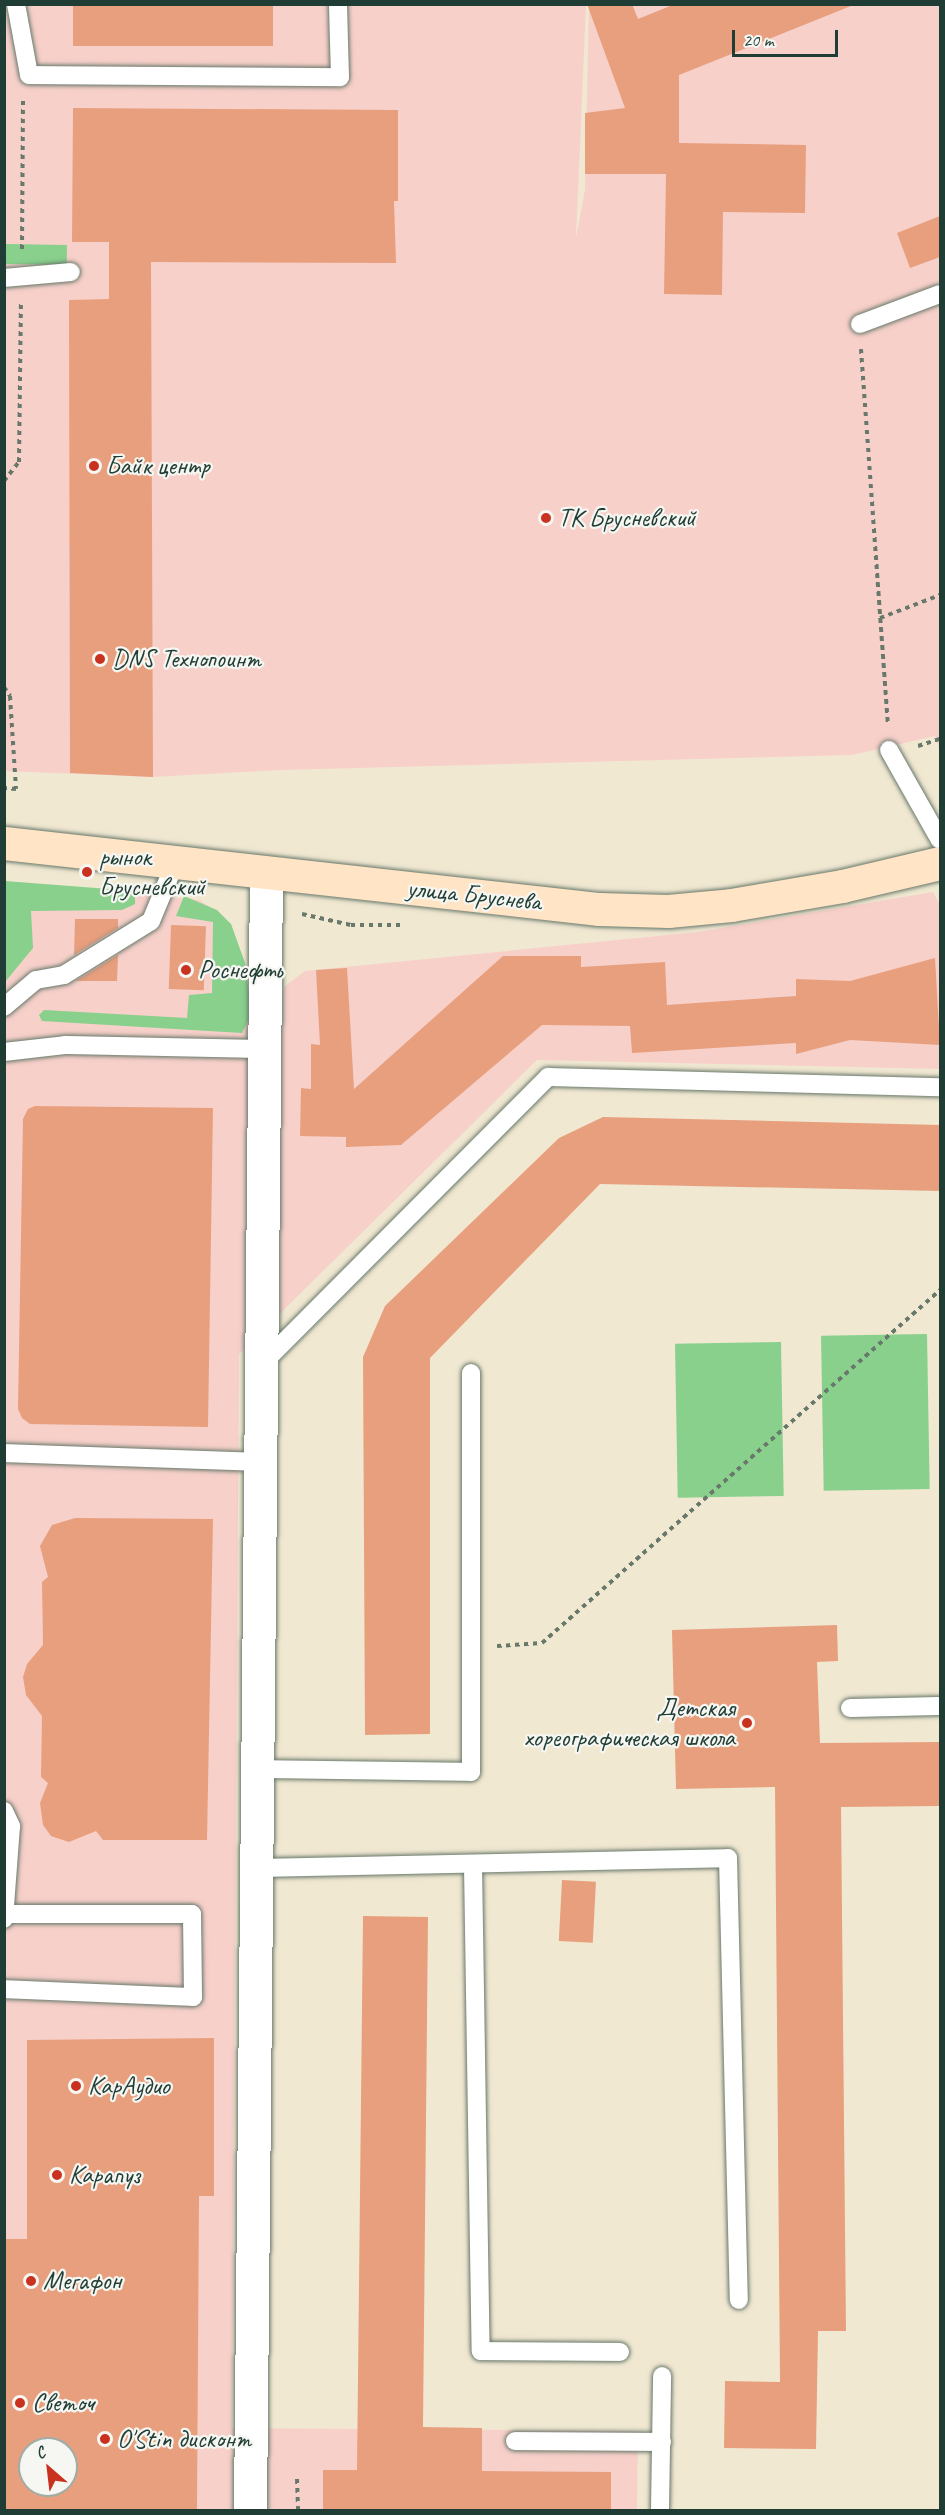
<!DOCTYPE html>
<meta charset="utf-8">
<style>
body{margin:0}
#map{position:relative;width:945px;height:2515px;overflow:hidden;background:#f1e8d2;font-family:Caveat,sans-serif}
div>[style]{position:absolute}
.built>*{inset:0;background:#f7d0ca}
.green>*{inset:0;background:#88d08c;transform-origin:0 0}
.building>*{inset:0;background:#e89f7e;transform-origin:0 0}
.path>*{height:4px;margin-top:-2px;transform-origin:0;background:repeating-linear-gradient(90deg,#68796b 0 4.5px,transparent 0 9px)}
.roads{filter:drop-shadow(0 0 2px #68796b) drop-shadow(0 0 2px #68796b)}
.lane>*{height:18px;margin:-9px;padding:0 9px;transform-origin:9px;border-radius:9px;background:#fff}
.street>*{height:33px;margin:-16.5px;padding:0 16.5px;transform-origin:16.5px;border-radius:16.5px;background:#fff}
.secondary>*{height:33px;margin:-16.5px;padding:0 16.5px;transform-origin:16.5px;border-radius:16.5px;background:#ffe4c6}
.dots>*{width:16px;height:16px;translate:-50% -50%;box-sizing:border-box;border:3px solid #f6f6f2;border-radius:50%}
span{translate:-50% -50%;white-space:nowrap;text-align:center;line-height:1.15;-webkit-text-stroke:4.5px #f6f6f2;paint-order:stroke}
.poi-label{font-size:26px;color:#1f3d34}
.left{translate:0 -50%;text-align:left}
.right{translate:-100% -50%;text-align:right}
.street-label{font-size:26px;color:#1f3d34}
.frame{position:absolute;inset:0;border:6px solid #1f3d34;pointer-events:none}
.north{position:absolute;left:18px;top:2437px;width:60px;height:60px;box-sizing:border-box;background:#f6f6f2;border:2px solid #a0aca6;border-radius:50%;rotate:332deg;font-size:16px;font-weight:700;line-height:24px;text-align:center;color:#1f3d34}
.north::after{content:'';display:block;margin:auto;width:21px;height:27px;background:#c8321e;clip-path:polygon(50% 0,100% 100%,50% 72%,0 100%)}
.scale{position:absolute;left:732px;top:30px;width:106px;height:27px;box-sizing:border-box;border:3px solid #1f3d34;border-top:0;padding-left:8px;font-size:18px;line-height:21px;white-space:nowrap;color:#1f3d34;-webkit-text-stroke:4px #f6f6f2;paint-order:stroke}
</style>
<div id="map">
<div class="built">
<i style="clip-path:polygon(5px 5px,586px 5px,576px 238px,585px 190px,589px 5px,940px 5px,940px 750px,935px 736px,852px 755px,280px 770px,153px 777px,5px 771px)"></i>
<i style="clip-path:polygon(evenodd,4px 881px,200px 900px,231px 924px,245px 963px,249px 994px,279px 999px,285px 986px,305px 971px,698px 932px,933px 892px,940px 905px,940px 1069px,537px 1060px,239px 1354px,232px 2428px,638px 2431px,637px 2510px,5px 2510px,4px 881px,30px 2449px,66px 2449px,66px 2485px,30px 2485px,30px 2449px)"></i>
</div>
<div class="green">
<i style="left:5px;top:244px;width:62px;height:20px;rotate:1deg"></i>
<i style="clip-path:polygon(5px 881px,135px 891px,135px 904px,122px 910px,31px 911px,33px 948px,5px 982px)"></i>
<i style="clip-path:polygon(184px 896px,217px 910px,231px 924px,245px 963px,249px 994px,250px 1017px,242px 1033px,42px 1021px,39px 1015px,44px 1010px,187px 1018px,189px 995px,212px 993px,213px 922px,176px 916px)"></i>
<i style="left:927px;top:1334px;width:155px;height:106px;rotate:89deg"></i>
<i style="left:781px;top:1342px;width:154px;height:106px;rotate:89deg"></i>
</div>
<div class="building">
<i style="left:73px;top:4px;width:200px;height:42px"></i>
<i style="clip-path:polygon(587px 4px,632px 4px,638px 19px,675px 4px,856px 4px,679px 75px,679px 143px,806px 145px,805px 213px,723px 212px,722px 295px,664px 294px,666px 174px,585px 174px,585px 113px,625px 108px)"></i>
<i style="clip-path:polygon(73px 108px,398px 110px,398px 201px,394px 201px,396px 263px,151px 262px,153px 777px,70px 773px,69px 300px,109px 299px,109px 242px,72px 242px)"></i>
<i style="clip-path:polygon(940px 216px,940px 257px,910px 268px,897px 233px)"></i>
<i style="clip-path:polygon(75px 919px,118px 919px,118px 928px,74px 955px)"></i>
<i style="left:171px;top:925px;width:35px;height:64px;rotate:2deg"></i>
<i style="clip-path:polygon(118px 955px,117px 981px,76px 981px)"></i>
<i style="clip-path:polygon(503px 956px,581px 956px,581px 967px,665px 962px,667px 1005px,796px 996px,796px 979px,850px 981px,935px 958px,940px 1045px,850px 1040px,796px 1054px,796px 1043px,632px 1053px,630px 1026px,542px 1025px,401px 1145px,346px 1147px,346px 1137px,300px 1136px,301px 1088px,311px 1089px,311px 1044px,320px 1045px,316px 970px,347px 968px,354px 1089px)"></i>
<i style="clip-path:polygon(35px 1106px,213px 1108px,208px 1427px,30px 1424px,22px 1418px,18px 1409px,23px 1119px,28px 1109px)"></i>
<i style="clip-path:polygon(603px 1117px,940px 1125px,940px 1191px,600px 1184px,430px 1358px,430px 1734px,365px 1735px,363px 1357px,385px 1306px,559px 1138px)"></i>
<i style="clip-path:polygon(75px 1518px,213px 1519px,207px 1840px,103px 1840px,96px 1831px,69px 1842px,51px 1836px,43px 1825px,40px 1803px,48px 1783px,41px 1777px,42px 1716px,26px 1695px,23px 1677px,27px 1664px,43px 1645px,42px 1582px,48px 1577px,40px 1546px,52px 1525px)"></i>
<i style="clip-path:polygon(837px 1625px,838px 1661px,817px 1662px,820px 1743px,940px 1742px,940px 1806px,841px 1807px,846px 2331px,818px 2331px,816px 2449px,724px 2448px,725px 2381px,780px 2382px,775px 1787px,676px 1789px,672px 1630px)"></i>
<i style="left:562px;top:1880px;width:34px;height:61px;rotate:3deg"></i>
<i style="clip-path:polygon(363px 1916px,428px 1917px,423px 2427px,482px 2428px,482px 2471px,611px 2472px,611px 2511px,323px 2511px,323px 2470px,357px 2470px)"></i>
<i style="clip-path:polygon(evenodd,214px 2038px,214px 2196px,199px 2196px,197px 2511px,4px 2511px,5px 2239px,27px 2239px,27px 2040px,214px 2038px,30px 2449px,66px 2449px,66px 2485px,30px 2485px,30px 2449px)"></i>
</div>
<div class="path">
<i style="left:22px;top:249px;width:148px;rotate:-89.6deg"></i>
<i style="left:861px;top:349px;width:376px;rotate:85.9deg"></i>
<i style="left:4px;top:481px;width:24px;rotate:-52deg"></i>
<i style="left:19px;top:462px;width:160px;rotate:-89.3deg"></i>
<i style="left:880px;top:618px;width:64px;rotate:-21deg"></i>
<i style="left:4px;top:687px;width:11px;rotate:56deg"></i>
<i style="left:10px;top:696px;width:93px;rotate:86.3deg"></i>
<i style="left:16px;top:789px;width:12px;rotate:-175deg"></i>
<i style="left:918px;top:746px;width:23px;rotate:-18deg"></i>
<i style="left:302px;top:914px;width:50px;rotate:12.7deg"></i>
<i style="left:351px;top:925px;width:54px"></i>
<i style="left:497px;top:1646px;width:45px;rotate:-3.8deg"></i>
<i style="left:542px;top:1643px;width:532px;rotate:-41.57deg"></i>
<i style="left:297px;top:2479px;width:31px;rotate:88deg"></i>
</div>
<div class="roads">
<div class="lane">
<i style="left:16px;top:4px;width:72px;rotate:79.6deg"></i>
<i style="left:29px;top:75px;width:311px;rotate:0.4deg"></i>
<i style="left:340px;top:77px;width:73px;rotate:-91.6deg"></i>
<i style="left:4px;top:278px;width:67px;rotate:-5.1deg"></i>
<i style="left:860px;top:324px;width:85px;rotate:-20.6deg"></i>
<i style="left:889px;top:750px;width:103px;rotate:60.5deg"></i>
<i style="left:4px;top:1007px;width:42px;rotate:-40.2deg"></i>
<i style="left:36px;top:980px;width:28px;rotate:-10deg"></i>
<i style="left:64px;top:975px;width:102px;rotate:-31.8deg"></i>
<i style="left:151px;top:921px;width:63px;rotate:-67.5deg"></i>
<i style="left:4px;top:1052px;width:61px;rotate:-6.5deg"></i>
<i style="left:65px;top:1045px;width:199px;rotate:1.2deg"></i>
<i style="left:261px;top:1365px;width:407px;rotate:-45.1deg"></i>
<i style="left:548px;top:1077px;width:392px;rotate:1.5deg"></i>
<i style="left:4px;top:1453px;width:256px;rotate:2deg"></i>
<i style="left:850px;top:1708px;width:90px;rotate:-1.3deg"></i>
<i style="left:257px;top:1769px;width:214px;rotate:0.8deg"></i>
<i style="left:471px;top:1772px;width:399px;rotate:-90deg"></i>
<i style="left:4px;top:1811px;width:17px;rotate:65deg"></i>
<i style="left:11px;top:1826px;width:93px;rotate:94.3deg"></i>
<i style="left:473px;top:1865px;width:486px;rotate:89.1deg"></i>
<i style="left:481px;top:2351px;width:139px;rotate:0.4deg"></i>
<i style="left:256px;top:1868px;width:472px;rotate:-1.2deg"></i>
<i style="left:728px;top:1858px;width:442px;rotate:88.6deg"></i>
<i style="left:4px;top:1914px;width:188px"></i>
<i style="left:192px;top:1914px;width:83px;rotate:89.3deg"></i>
<i style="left:193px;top:1997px;width:189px;rotate:-177.6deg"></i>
<i style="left:515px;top:2441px;width:147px;rotate:0.4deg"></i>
<i style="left:660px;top:2510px;width:134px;rotate:-89.1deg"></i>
</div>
<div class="street">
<i style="left:250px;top:2510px;width:1637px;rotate:-89.44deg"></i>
</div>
<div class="secondary">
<i style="left:4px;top:843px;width:599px;rotate:6.33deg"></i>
<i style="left:599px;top:909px;width:69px;rotate:1.7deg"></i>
<i style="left:668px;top:911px;width:63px;rotate:-5.4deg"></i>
<i style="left:731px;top:905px;width:113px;rotate:-9.7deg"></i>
<i style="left:842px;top:886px;width:101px;rotate:-13.2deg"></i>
</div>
</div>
<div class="dots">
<i style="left:94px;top:466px;background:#c8321e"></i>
<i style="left:546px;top:518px;background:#c8321e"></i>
<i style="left:100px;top:659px;background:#c8321e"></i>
<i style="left:87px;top:872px;background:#c8321e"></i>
<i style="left:186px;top:970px;background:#c8321e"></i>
<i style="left:747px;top:1723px;background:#c8321e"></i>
<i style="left:76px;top:2086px;background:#c8321e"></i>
<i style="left:57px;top:2175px;background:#c8321e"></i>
<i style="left:31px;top:2281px;background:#c8321e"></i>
<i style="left:20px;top:2403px;background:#c8321e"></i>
<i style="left:105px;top:2439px;background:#c8321e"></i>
</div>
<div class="poi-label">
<span class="left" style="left:106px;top:466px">Байк центр</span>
<span class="left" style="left:558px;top:518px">ТК Брусневский</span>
<span class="left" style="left:112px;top:659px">DNS Технопоинт</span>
<span class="left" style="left:99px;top:872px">рынок<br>Брусневский</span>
<span class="left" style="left:198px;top:970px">Роснефть</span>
<span class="right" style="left:735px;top:1723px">Детская<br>хореографическая школа</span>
<span class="left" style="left:88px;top:2086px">КарАудио</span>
<span class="left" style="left:69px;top:2175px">Карапуз</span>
<span class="left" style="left:43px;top:2281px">Мегафон</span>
<span class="left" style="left:32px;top:2403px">Светоч</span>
<span class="left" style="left:117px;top:2439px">O'Stin дисконт</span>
</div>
<div class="street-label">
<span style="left:474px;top:895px;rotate:6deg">улица Бруснева</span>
</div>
<div class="frame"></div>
<div class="north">С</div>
<div class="scale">20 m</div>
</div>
